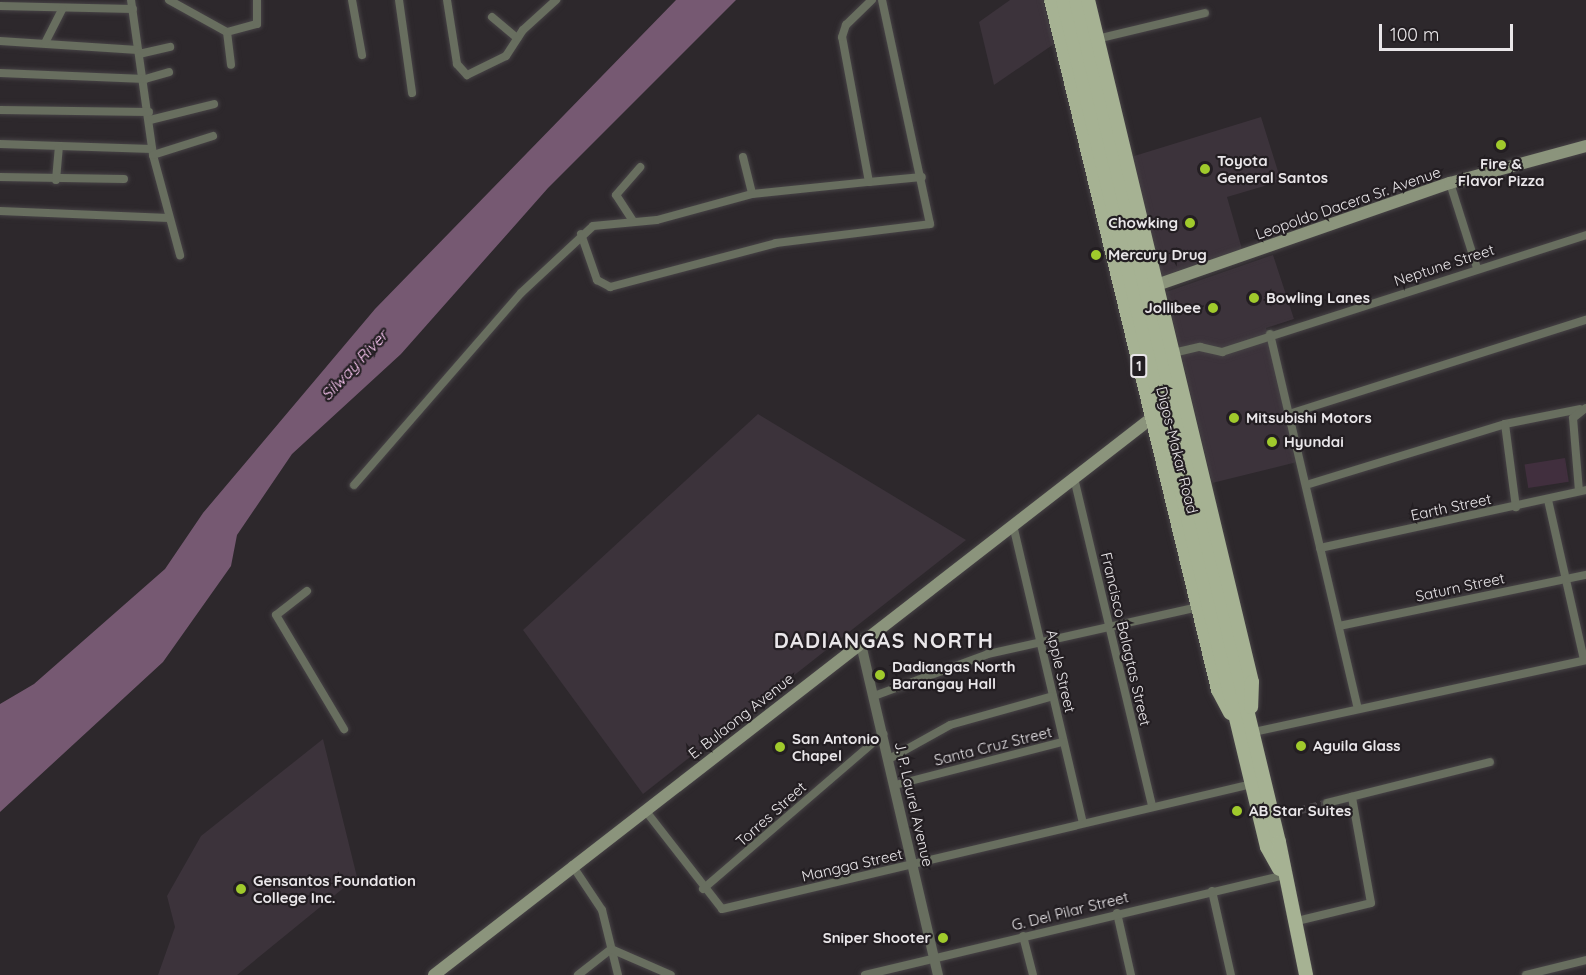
<!DOCTYPE html>
<style>
body{margin:0}
#map{position:relative;width:1586px;height:975px;overflow:hidden;background:#2d282c;font-family:Quicksand,sans-serif}
div>[style]{position:absolute}
.built>*{inset:0;background:#3c333b}
.green>*{inset:0;background:#412f3e;transform-origin:0 0}
.water>*{inset:0;background:#765972}
.minor-tunnel>*{height:8px;margin-top:-4px;transform-origin:0;background:repeating-linear-gradient(90deg,#494448 0 8px,transparent 0 12px)}
.roads{filter:drop-shadow(0 0 2px #474346) drop-shadow(0 0 2px #474346)}
.minor>*{height:8px;margin:-4px;padding:0 4px;transform-origin:4px;border-radius:4px;background:#686e5f}
.tertiary>*{height:10px;margin:-5px;padding:0 5px;transform-origin:5px;border-radius:5px;background:#686e5f}
.secondary>*{height:12px;margin:-6px;padding:0 6px;transform-origin:6px;border-radius:6px;background:#8b947c}
.primary>*{height:14px;margin:-7px;padding:0 7px;transform-origin:7px;border-radius:7px;background:#a6b293}
.dots>*{width:16px;height:16px;translate:-50% -50%;box-sizing:border-box;border:3px solid #231e22;border-radius:50%}
span{translate:-50% -50%;white-space:nowrap;text-align:center;line-height:1.15;-webkit-text-stroke:4.5px #231e22;paint-order:stroke}
.shield-label span{padding:2px 4px;background:#231e22;border:2px solid;border-radius:4px;-webkit-text-stroke-width:0}
.shield-label{font-size:14px;color:#e9e6e9;font-weight:700}
.poi-label{font-size:15px;color:#e9e6e9;font-weight:700}
.left{translate:0 -50%;text-align:left}
.right{translate:-100% -50%;text-align:right}
.street-label{font-size:15px;color:#e9e6e9}
.water-label{font-size:16px;color:#fec9f6;font-style:italic}
.district-label{font-size:21px;color:#e9e6e9;font-weight:700;letter-spacing:1.5px}
.scale{position:absolute;left:1379px;top:24px;width:134px;height:27px;box-sizing:border-box;border:3px solid #e9e6e9;border-top:0;padding-left:8px;font-size:18px;line-height:21px;white-space:nowrap;color:#e9e6e9;-webkit-text-stroke:4px #231e22;paint-order:stroke}
</style>
<div id="map">
<div class="built">
<i style="clip-path:polygon(1010px 0,1043px 0,1054px 44px,994px 85px,979px 22px)"></i>
<i style="clip-path:polygon(1261px 117px,1281px 181px,1227px 197px,1242px 249px,1161px 277px,1131px 157px)"></i>
<i style="clip-path:polygon(1273px 255px,1294px 319px,1266px 328px,1297px 462px,1212px 483px,1166px 292px)"></i>
<i style="clip-path:polygon(758px 414px,966px 540px,643px 794px,523px 630px)"></i>
<i style="clip-path:polygon(323px 739px,357px 877px,237px 975px,158px 975px,175px 927px,167px 896px,201px 836px)"></i>
</div>
<div class="green">
<i style="left:1565px;top:458px;width:24px;height:41px;rotate:81deg"></i>
</div>
<div class="water">
<i style="clip-path:polygon(676px 0,736px 0,548px 188px,401px 354px,292px 454px,237px 535px,231px 566px,163px 662px,0 812px,0 704px,34px 684px,165px 569px,203px 513px,375px 309px)"></i>
</div>
<div class="minor-tunnel">
<i style="left:1298px;top:811px;width:30px;rotate:-15deg"></i>
</div>
<div class="roads">
<div class="minor">
<i style="left:131px;top:0;width:157px;rotate:81.9deg"></i>
<i style="left:153px;top:155px;width:104px;rotate:74.9deg"></i>
<i style="left:169px;top:0;width:66px;rotate:28.9deg"></i>
<i style="left:227px;top:32px;width:33px;rotate:83deg"></i>
<i style="left:352px;top:0;width:56px;rotate:79.7deg"></i>
<i style="left:399px;top:0;width:94px;rotate:82deg"></i>
<i style="left:447px;top:0;width:65px;rotate:81.1deg"></i>
<i style="left:457px;top:64px;width:15px;rotate:48deg"></i>
<i style="left:467px;top:75px;width:43px;rotate:-26deg"></i>
<i style="left:506px;top:56px;width:31px;rotate:-57deg"></i>
<i style="left:523px;top:30px;width:45px;rotate:-42.3deg"></i>
<i style="left:0;top:6px;width:133px;rotate:1.3deg"></i>
<i style="left:492px;top:17px;width:33px;rotate:40deg"></i>
<i style="left:227px;top:32px;width:31px;rotate:-15deg"></i>
<i style="left:257px;top:24px;width:24px;rotate:-90deg"></i>
<i style="left:1097px;top:39px;width:111px;rotate:-13.5deg"></i>
<i style="left:0;top:41px;width:138px;rotate:3.7deg"></i>
<i style="left:45px;top:43px;width:38px;rotate:-63deg"></i>
<i style="left:139px;top:54px;width:32px;rotate:-13deg"></i>
<i style="left:0;top:73px;width:145px;rotate:2.4deg"></i>
<i style="left:145px;top:79px;width:25px;rotate:-16deg"></i>
<i style="left:0;top:110px;width:149px;rotate:0.8deg"></i>
<i style="left:150px;top:120px;width:66px;rotate:-14deg"></i>
<i style="left:0;top:144px;width:152px;rotate:1.9deg"></i>
<i style="left:153px;top:155px;width:63px;rotate:-17.6deg"></i>
<i style="left:743px;top:157px;width:38px;rotate:76deg"></i>
<i style="left:0;top:177px;width:124px;rotate:0.9deg"></i>
<i style="left:56px;top:180px;width:32px;rotate:-85deg"></i>
<i style="left:869px;top:182px;width:53px;rotate:-5.4deg"></i>
<i style="left:1450px;top:183px;width:89px;rotate:72.4deg"></i>
<i style="left:0;top:211px;width:169px;rotate:2.4deg"></i>
<i style="left:633px;top:221px;width:31px;rotate:-123deg"></i>
<i style="left:616px;top:195px;width:37px;rotate:-49deg"></i>
<i style="left:581px;top:234px;width:49px;rotate:70.8deg"></i>
<i style="left:597px;top:280px;width:15px;rotate:28deg"></i>
<i style="left:610px;top:287px;width:172px;rotate:-14.8deg"></i>
<i style="left:776px;top:243px;width:155px;rotate:-7deg"></i>
<i style="left:930px;top:224px;width:229px;rotate:-102.1deg"></i>
<i style="left:1270px;top:334px;width:382px;rotate:76.8deg"></i>
<i style="left:1173px;top:353px;width:28px;rotate:-13deg"></i>
<i style="left:1200px;top:347px;width:23px;rotate:13deg"></i>
<i style="left:1222px;top:352px;width:382px;rotate:-17.8deg"></i>
<i style="left:1289px;top:414px;width:312px;rotate:-17.6deg"></i>
<i style="left:1505px;top:424px;width:76px;rotate:-11.3deg"></i>
<i style="left:1074px;top:478px;width:337px;rotate:76.6deg"></i>
<i style="left:354px;top:485px;width:254px;rotate:-49deg"></i>
<i style="left:521px;top:293px;width:98px;rotate:-42.9deg"></i>
<i style="left:593px;top:226px;width:64px;rotate:-5.4deg"></i>
<i style="left:657px;top:220px;width:98px;rotate:-15.3deg"></i>
<i style="left:752px;top:194px;width:118px;rotate:-5.9deg"></i>
<i style="left:869px;top:182px;width:147px;rotate:-100.5deg"></i>
<i style="left:842px;top:37px;width:13px;rotate:-72deg"></i>
<i style="left:846px;top:25px;width:36px;rotate:-44deg"></i>
<i style="left:1306px;top:485px;width:208px;rotate:-17deg"></i>
<i style="left:1505px;top:424px;width:84px;rotate:82.5deg"></i>
<i style="left:1579px;top:491px;width:73px;rotate:-94.7deg"></i>
<i style="left:1573px;top:418px;width:16px;rotate:-38deg"></i>
<i style="left:1548px;top:500px;width:164px;rotate:77.3deg"></i>
<i style="left:1013px;top:525px;width:306px;rotate:76.8deg"></i>
<i style="left:1320px;top:548px;width:272px;rotate:-12.3deg"></i>
<i style="left:307px;top:591px;width:39px;rotate:142deg"></i>
<i style="left:276px;top:615px;width:133px;rotate:59.2deg"></i>
<i style="left:1339px;top:626px;width:252px;rotate:-11.7deg"></i>
<i style="left:874px;top:696px;width:121px;rotate:-20.2deg"></i>
<i style="left:988px;top:654px;width:215px;rotate:-12.6deg"></i>
<i style="left:1249px;top:733px;width:345px;rotate:-12.2deg"></i>
<i style="left:889px;top:759px;width:70px;rotate:-29.1deg"></i>
<i style="left:950px;top:725px;width:107px;rotate:-15.7deg"></i>
<i style="left:895px;top:785px;width:173px;rotate:-14.4deg"></i>
<i style="left:1327px;top:803px;width:168px;rotate:-14.1deg"></i>
<i style="left:645px;top:810px;width:125px;rotate:52.1deg"></i>
<i style="left:722px;top:909px;width:545px;rotate:-13.27deg"></i>
<i style="left:572px;top:865px;width:54px;rotate:56.3deg"></i>
<i style="left:602px;top:910px;width:67px;rotate:76.2deg"></i>
<i style="left:703px;top:889px;width:238px;rotate:-40.7deg"></i>
<i style="left:1212px;top:891px;width:86px;rotate:77.3deg"></i>
<i style="left:1117px;top:913px;width:64px;rotate:77.3deg"></i>
<i style="left:1293px;top:922px;width:80px;rotate:-13.7deg"></i>
<i style="left:1371px;top:903px;width:108px;rotate:-100.2deg"></i>
<i style="left:1023px;top:936px;width:40px;rotate:75.6deg"></i>
<i style="left:578px;top:975px;width:42px;rotate:-38.2deg"></i>
<i style="left:611px;top:949px;width:65px;rotate:23.4deg"></i>
<i style="left:865px;top:975px;width:429px;rotate:-13.4deg"></i>
<i style="left:1526px;top:975px;width:62px;rotate:-14deg"></i>
</div>
<div class="tertiary">
<i style="left:860px;top:640px;width:344px;rotate:76.9deg"></i>
</div>
<div class="secondary">
<i style="left:1148px;top:288px;width:320px;rotate:-19.2deg"></i>
<i style="left:1450px;top:183px;width:141px;rotate:-15.2deg"></i>
<i style="left:434px;top:975px;width:917px;rotate:-37.82deg"></i>
</div>
<div class="primary">
<i style="left:1051px;top:0;width:710px;rotate:76.39deg"></i>
<i style="left:1218px;top:690px;width:26px;rotate:62deg"></i>
<i style="left:1063px;top:0;width:871px;rotate:76.46deg"></i>
<i style="left:1267px;top:847px;width:25px;rotate:61deg"></i>
<i style="left:1076px;top:0;width:866px;rotate:76.45deg"></i>
<i style="left:1279px;top:842px;width:136px;rotate:78.5deg"></i>
<i style="left:1088px;top:0;width:701px;rotate:76.48deg"></i>
<i style="left:1252px;top:682px;width:25px;rotate:92deg"></i>
</div>
</div>
<div class="dots">
<i style="left:1501px;top:145px;background:#a0ca2c"></i>
<i style="left:1205px;top:169px;background:#a0ca2c"></i>
<i style="left:1190px;top:223px;background:#a0ca2c"></i>
<i style="left:1096px;top:255px;background:#a0ca2c"></i>
<i style="left:1254px;top:298px;background:#a0ca2c"></i>
<i style="left:1213px;top:308px;background:#a0ca2c"></i>
<i style="left:1234px;top:418px;background:#a0ca2c"></i>
<i style="left:1272px;top:442px;background:#a0ca2c"></i>
<i style="left:880px;top:675px;background:#a0ca2c"></i>
<i style="left:1301px;top:746px;background:#a0ca2c"></i>
<i style="left:780px;top:747px;background:#a0ca2c"></i>
<i style="left:1237px;top:811px;background:#a0ca2c"></i>
<i style="left:241px;top:889px;background:#a0ca2c"></i>
<i style="left:943px;top:938px;background:#a0ca2c"></i>
</div>
<div class="shield-label">
<span style="left:1139px;top:366px">1</span>
</div>
<div class="poi-label">
<span class="left" style="left:1217px;top:169px">Toyota<br>General Santos</span>
<span style="left:1501px;top:172px">Fire &amp;<br>Flavor Pizza</span>
<span class="right" style="left:1178px;top:223px">Chowking</span>
<span class="left" style="left:1108px;top:255px">Mercury Drug</span>
<span class="left" style="left:1266px;top:298px">Bowling Lanes</span>
<span class="right" style="left:1201px;top:308px">Jollibee</span>
<span class="left" style="left:1246px;top:418px">Mitsubishi Motors</span>
<span class="left" style="left:1284px;top:442px">Hyundai</span>
<span class="left" style="left:892px;top:675px">Dadiangas North<br>Barangay Hall</span>
<span class="left" style="left:792px;top:747px">San Antonio<br>Chapel</span>
<span class="left" style="left:1313px;top:746px">Aguila Glass</span>
<span class="left" style="left:1249px;top:811px">AB Star Suites</span>
<span class="left" style="left:253px;top:889px">Gensantos Foundation<br>College Inc.</span>
<span class="right" style="left:931px;top:938px">Sniper Shooter</span>
</div>
<div class="street-label">
<span style="left:1348px;top:203px;rotate:-19deg">Leopoldo Dacera Sr. Avenue</span>
<span style="left:1444px;top:265px;rotate:-18deg">Neptune Street</span>
<span style="left:1177px;top:450px;rotate:76deg">Digos-Makar Road</span>
<span style="left:1451px;top:507px;rotate:-12deg">Earth Street</span>
<span style="left:1460px;top:587px;rotate:-12deg">Saturn Street</span>
<span style="left:1126px;top:639px;rotate:77deg">Francisco Balagtas Street</span>
<span style="left:1061px;top:671px;rotate:77deg">Apple Street</span>
<span style="left:741px;top:716px;rotate:-38deg">E. Bulaong Avenue</span>
<span style="left:993px;top:746px;rotate:-14deg">Santa Cruz Street</span>
<span style="left:914px;top:804px;rotate:77deg">J. P. Laurel Avenue</span>
<span style="left:771px;top:814px;rotate:-42deg">Torres Street</span>
<span style="left:852px;top:865px;rotate:-13deg">Mangga Street</span>
<span style="left:1070px;top:911px;rotate:-14deg">G. Del Pilar Street</span>
</div>
<div class="water-label">
<span style="left:354px;top:365px;rotate:-47deg">Silway River</span>
</div>
<div class="district-label">
<span style="left:884px;top:640px">DADIANGAS NORTH</span>
</div>
<div class="scale">100 m</div>
</div>
